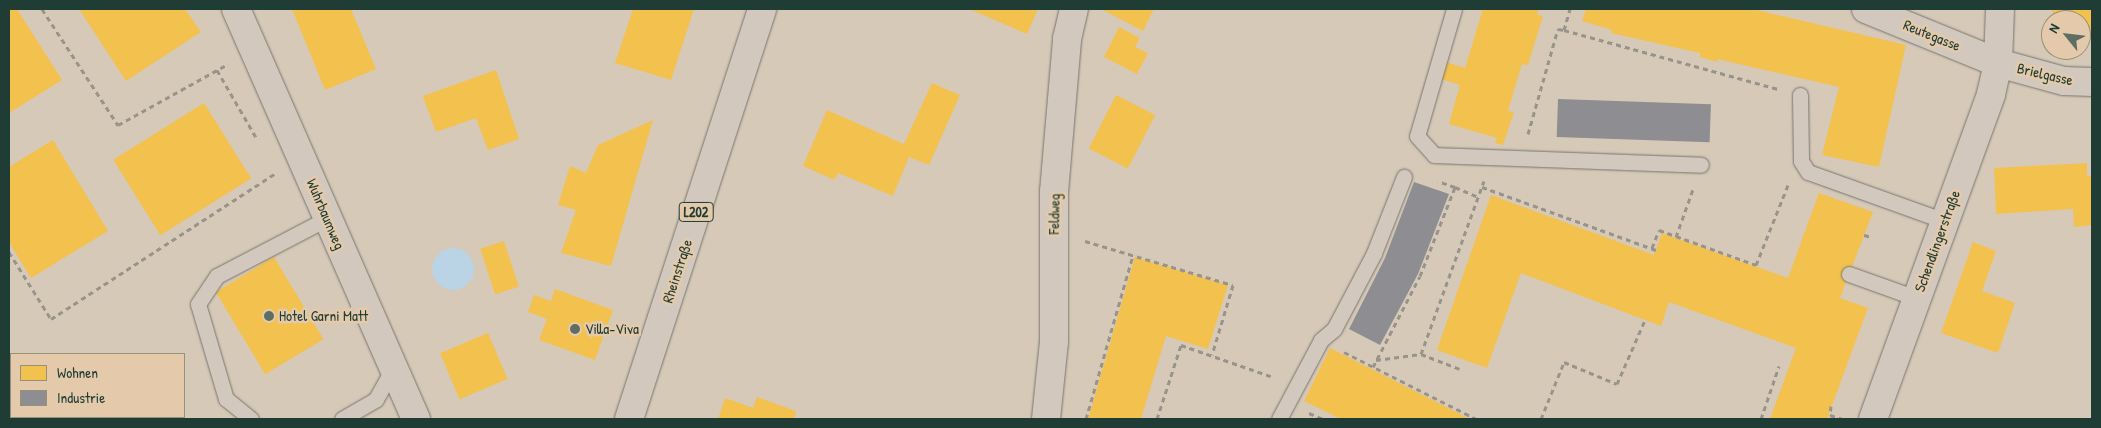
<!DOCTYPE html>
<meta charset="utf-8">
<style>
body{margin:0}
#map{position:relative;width:2101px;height:428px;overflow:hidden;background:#d7c9b8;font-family:"Patrick Hand",sans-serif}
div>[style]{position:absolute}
.water>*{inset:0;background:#bad3e5}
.round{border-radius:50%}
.homes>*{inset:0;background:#f2c14e;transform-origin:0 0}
.industry>*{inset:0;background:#8d8d92;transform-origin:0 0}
.path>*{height:3px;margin-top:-1.5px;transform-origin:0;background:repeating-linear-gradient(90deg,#98948b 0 5px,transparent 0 9px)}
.roads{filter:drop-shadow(0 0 1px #77766d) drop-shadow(0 0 1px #77766d)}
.service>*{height:15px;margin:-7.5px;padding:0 7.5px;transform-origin:7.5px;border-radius:7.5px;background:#d2c8bd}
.minor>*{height:28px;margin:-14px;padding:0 14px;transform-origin:14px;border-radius:14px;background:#d2c8bd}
.tertiary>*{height:28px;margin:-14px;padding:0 14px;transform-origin:14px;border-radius:14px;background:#d2c8bd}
.primary>*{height:28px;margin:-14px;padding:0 14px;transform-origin:14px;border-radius:14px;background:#d2c8bd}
.dots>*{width:14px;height:14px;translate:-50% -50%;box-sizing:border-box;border:2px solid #e4caab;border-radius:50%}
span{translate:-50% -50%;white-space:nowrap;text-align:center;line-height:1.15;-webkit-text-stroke:5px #e4caab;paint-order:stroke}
.shield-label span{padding:1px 4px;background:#e4caab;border:1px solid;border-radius:4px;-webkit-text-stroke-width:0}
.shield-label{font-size:14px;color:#1f3d34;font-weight:700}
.street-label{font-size:15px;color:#1f3d34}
.poi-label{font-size:15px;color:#1f3d34}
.left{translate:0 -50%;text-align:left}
.frame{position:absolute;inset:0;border:10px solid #1f3d34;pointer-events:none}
.legend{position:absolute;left:10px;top:353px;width:175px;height:65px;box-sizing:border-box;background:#e4caab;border:1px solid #95927b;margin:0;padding:6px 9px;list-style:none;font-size:15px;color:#1f3d34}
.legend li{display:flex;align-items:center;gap:10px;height:25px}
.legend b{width:25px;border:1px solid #95927b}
.north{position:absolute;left:2041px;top:10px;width:50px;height:50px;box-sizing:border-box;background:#e4caab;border:1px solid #95927b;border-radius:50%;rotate:299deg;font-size:14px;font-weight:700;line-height:20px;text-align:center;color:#1f3d34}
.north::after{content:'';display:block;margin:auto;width:18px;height:22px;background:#5f6e62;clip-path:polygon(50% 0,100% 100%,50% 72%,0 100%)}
</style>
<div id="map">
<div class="water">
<i class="round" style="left:432px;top:248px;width:42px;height:42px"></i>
</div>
<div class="homes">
<i style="clip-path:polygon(9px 9px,17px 9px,62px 80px,9px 113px)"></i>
<i style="clip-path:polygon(79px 9px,185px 9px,201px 32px,126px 81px)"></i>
<i style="clip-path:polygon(292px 9px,351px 9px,376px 69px,325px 90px)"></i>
<i style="clip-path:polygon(633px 9px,694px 9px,671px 80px,615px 63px)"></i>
<i style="clip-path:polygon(969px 9px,1038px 9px,1027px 34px)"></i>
<i style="clip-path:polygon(1101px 9px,1154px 9px,1143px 31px)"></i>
<i style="clip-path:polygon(1483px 9px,1539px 9px,1537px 15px,1543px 16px,1528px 65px,1522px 64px,1508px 111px,1514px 112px,1503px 145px,1495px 143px,1497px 138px,1449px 124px,1460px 85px,1441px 79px,1446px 62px,1465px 68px)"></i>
<i style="clip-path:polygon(1586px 9px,1752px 9px,1906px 45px,1879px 167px,1822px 155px,1839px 87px,1717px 59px,1717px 62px,1700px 57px,1700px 53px,1611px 33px,1612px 30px,1582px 21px)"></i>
<i style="clip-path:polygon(2052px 9px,2092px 9px,2092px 36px,2081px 39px,2081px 20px,2054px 20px)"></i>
<i style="clip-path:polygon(1119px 27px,1140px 38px,1135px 47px,1148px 53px,1137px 74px,1104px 57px)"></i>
<i style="clip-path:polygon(496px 70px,519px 139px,488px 150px,476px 118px,436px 132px,423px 96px)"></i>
<i style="clip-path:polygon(932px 83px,960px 95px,929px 165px,909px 157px,893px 196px,838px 173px,834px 180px,803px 166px,827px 110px,904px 144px)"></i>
<i style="left:1116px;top:95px;width:44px;height:60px;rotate:27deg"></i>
<i style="left:204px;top:103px;width:89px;height:107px;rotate:58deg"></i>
<i style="clip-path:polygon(653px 120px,611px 266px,561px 253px,576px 210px,558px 205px,570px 166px,586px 173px,598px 145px)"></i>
<i style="clip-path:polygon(53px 140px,108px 231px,31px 278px,9px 242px,9px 167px)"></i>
<i style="clip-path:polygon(2087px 163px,2087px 176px,2092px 176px,2092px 225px,2074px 227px,2073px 209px,1996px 214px,1994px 168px)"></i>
<i style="clip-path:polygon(1819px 193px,1873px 212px,1840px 298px,1868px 308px,1827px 419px,1770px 419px,1796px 348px,1669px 302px,1661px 326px,1521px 273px,1487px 368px,1437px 350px,1491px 195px,1654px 255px,1662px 233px,1788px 278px)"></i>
<i style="left:504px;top:241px;width:48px;height:25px;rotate:72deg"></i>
<i style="clip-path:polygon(1973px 242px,1996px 251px,1982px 291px,2015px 303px,1998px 353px,1941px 333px)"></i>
<i style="left:274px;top:257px;width:96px;height:68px;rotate:59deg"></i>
<i style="clip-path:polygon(1135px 257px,1228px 285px,1208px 349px,1166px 336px,1141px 419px,1088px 419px)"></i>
<i style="clip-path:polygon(555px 289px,613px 310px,595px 360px,539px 340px,547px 319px,528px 312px,534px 295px,551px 301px)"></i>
<i style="left:488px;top:333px;width:50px;height:52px;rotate:67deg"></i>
<i style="clip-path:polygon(1330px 348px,1470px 419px,1341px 419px,1304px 401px)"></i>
<i style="clip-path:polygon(757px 397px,796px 411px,794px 419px,718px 419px,725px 398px,753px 408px)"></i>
</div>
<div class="industry">
<i style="left:1558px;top:99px;width:153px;height:38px;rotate:2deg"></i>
<i style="clip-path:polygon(1414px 182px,1449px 194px,1418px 274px,1380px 345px,1349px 329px,1385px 258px)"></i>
</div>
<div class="path">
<i style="left:42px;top:9px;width:139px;rotate:56.8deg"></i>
<i style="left:118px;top:125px;width:126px;rotate:-29deg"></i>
<i style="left:1564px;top:30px;width:222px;rotate:15.4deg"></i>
<i style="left:217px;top:70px;width:80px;rotate:59.9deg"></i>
<i style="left:1528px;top:134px;width:109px;rotate:-74.1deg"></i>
<i style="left:1558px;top:29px;width:6px;rotate:9deg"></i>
<i style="left:1564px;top:30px;width:22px;rotate:-74deg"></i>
<i style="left:1455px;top:187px;width:25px;rotate:23deg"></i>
<i style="left:1482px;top:187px;width:185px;rotate:19.9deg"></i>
<i style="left:1864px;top:235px;width:8px;rotate:14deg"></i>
<i style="left:1676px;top:237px;width:51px;rotate:-70.5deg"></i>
<i style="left:1085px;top:241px;width:154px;rotate:16.6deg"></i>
<i style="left:1233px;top:285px;width:73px;rotate:106.7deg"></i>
<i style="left:1652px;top:248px;width:19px;rotate:-69deg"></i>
<i style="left:1659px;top:230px;width:103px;rotate:19.8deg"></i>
<i style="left:1756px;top:265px;width:86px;rotate:-68.2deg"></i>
<i style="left:9px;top:252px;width:79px;rotate:57.9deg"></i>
<i style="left:51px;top:319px;width:268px;rotate:-33deg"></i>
<i style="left:1344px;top:352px;width:148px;rotate:26.9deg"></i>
<i style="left:1421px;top:354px;width:42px;rotate:21deg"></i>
<i style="left:1376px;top:360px;width:45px;rotate:-7.6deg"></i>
<i style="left:1421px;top:354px;width:184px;rotate:-70deg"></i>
<i style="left:1373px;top:367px;width:102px;rotate:-62.7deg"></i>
<i style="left:1420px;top:276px;width:96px;rotate:-68.5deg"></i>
<i style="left:1455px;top:187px;width:18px;rotate:-161deg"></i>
<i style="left:1831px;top:406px;width:9px;rotate:96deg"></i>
<i style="left:1830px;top:415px;width:13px;rotate:18deg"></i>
<i style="left:1309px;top:413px;width:15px;rotate:23deg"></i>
<i style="left:1086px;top:419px;width:171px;rotate:-74deg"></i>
<i style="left:1157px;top:419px;width:78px;rotate:-72deg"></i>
<i style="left:1181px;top:345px;width:97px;rotate:19.2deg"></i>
<i style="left:1541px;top:419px;width:61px;rotate:-68deg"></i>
<i style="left:1564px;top:362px;width:57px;rotate:22.5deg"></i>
<i style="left:1617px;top:384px;width:70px;rotate:-66.4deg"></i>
<i style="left:1761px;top:419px;width:56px;rotate:-71.2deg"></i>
</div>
<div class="roads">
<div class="service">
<i style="left:1454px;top:9px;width:132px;rotate:106.2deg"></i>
<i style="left:1417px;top:136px;width:25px;rotate:48deg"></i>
<i style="left:1434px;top:155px;width:267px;rotate:2.1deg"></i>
<i style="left:1800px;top:95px;width:66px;rotate:89.1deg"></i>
<i style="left:1801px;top:161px;width:13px;rotate:58deg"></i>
<i style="left:1808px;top:172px;width:145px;rotate:19.7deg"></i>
<i style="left:1849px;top:274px;width:71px;rotate:19.7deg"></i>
<i style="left:251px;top:419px;width:32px;rotate:-141deg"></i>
<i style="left:226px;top:399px;width:99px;rotate:-106.4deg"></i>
<i style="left:198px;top:304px;width:34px;rotate:-56deg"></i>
<i style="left:217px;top:276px;width:125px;rotate:-27.6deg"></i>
<i style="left:342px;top:419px;width:39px;rotate:-30deg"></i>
<i style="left:376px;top:399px;width:35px;rotate:-61deg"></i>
<i style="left:1279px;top:419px;width:89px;rotate:-62deg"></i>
<i style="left:1321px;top:340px;width:17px;rotate:-40deg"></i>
<i style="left:1334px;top:329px;width:86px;rotate:-62.2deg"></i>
<i style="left:1374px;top:253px;width:82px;rotate:-68.5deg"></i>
</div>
<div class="minor">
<i style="left:236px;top:9px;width:448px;rotate:66.3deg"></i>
<i style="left:1046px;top:419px;width:77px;rotate:-84.1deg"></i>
<i style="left:1054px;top:342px;width:150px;rotate:-90deg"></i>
<i style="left:1054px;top:192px;width:154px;rotate:-85.1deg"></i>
<i style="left:1067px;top:39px;width:31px;rotate:-77deg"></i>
<i style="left:1873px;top:419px;width:346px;rotate:-70deg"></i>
<i style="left:1991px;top:94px;width:32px;rotate:-77deg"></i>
<i style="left:1998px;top:63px;width:54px;rotate:-87.9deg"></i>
</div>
<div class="tertiary">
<i style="left:1866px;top:9px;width:143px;rotate:22.2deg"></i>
<i style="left:1998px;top:63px;width:68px;rotate:15.3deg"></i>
<i style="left:2064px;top:81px;width:28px;rotate:2deg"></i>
</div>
<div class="primary">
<i style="left:629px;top:419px;width:431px;rotate:-72deg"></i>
</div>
</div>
<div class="dots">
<i style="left:269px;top:316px;background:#5f6e62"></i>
<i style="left:575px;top:329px;background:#5f6e62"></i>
</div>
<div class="shield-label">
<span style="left:696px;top:212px">L202</span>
</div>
<div class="street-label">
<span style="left:1932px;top:35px;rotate:22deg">Reutegasse</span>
<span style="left:2045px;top:74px;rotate:13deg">Brielgasse</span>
<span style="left:326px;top:214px;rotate:67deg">Wuhrbaumweg</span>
<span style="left:1054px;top:214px;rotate:-89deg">Feldweg</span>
<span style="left:1937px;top:241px;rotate:-70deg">Schendlingerstraße</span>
<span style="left:677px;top:271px;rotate:-72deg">Rheinstraße</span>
</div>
<div class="poi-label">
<span class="left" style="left:279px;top:316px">Hotel Garni Matt</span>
<span class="left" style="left:585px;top:329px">Villa-Viva</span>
</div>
<div class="frame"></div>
<ul class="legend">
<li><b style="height:14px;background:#f2c14e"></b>Wohnen</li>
<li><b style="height:14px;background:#8d8d92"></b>Industrie</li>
</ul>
<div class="north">N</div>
</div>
